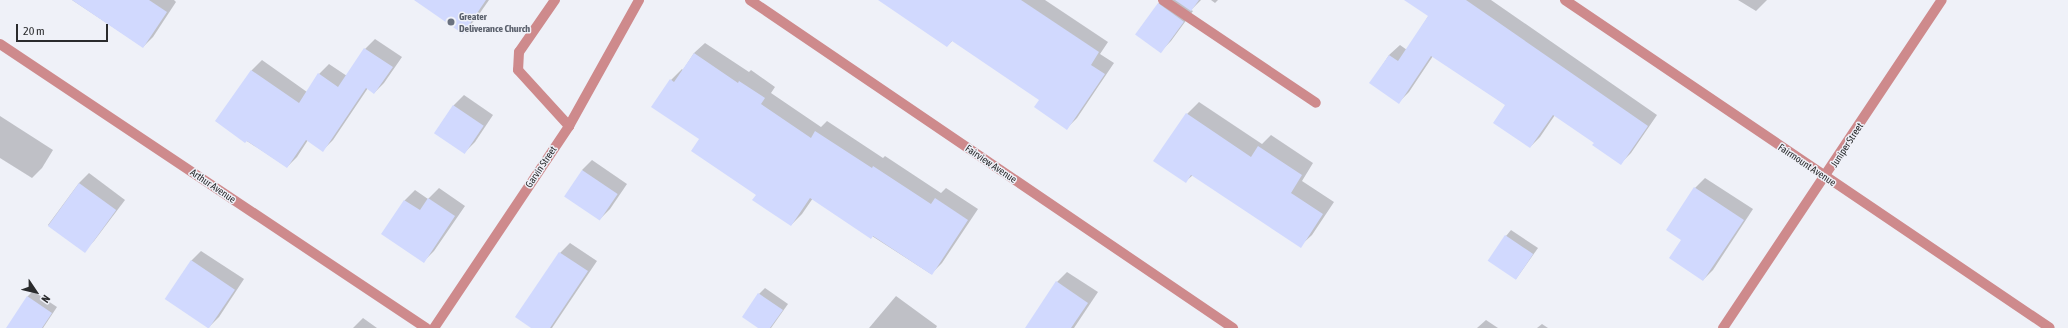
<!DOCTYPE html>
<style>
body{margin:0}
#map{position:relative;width:2068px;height:328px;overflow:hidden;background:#eff1f8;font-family:"Asap Condensed",sans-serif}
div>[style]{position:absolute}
.shadow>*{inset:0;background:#0003}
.building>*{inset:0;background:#d1d9fe;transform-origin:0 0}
.minor>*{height:10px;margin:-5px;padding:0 5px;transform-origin:5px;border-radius:5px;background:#ce8a8c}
.dots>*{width:11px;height:11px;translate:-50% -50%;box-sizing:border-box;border:2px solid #eff1f8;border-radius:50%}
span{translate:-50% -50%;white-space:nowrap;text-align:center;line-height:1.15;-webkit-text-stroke:3px #eff1f8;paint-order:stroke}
.worship-label{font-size:10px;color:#5b616d;font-weight:700}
.left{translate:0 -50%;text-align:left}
.street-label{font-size:10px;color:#2a2b2d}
.north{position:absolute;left:16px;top:272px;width:40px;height:40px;-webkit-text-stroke:3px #eff1f8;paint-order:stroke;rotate:125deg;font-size:11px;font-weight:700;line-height:16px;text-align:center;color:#2a2b2d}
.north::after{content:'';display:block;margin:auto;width:14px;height:18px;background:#2a2b2d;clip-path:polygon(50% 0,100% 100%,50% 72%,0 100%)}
.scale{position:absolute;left:16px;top:24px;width:92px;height:18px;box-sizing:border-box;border:2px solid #2a2b2d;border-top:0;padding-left:5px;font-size:12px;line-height:14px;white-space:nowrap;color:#2a2b2d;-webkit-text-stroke:3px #eff1f8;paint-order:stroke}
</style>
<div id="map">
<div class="shadow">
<i style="clip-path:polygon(72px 0,174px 0,176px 2px,153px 37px,143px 47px)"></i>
<i style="clip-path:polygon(415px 0,489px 0,475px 20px,463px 32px)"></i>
<i style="clip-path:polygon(880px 0,1045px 0,1108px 42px,1100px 54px,1114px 63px,1077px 118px,1067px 128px,1041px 99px,953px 40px,947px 46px)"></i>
<i style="clip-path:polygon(1162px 0,1201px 0,1191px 10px,1193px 11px,1171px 41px,1161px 51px,1158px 4px)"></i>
<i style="clip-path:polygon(1211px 0,1218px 0,1215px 3px)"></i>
<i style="clip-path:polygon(1425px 0,1491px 0,1657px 115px,1631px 153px,1621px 163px,1595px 142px,1555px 115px,1540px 137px,1530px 147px,1506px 105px,1433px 56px,1409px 92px,1399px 102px,1371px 83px,1389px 55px,1400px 45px,1407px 50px,1429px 15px)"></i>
<i style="clip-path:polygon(1738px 0,1767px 0,1756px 11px)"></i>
<i style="clip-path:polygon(375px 39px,402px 57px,384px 83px,374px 93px,368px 88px,333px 140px,323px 150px,308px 140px,297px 157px,287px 167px,216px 121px,252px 70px,262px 60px,307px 92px,319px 74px,329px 64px,347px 76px,365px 49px)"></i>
<i style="clip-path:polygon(705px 43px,749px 72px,751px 70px,775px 87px,771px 93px,821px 127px,827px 121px,883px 158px,885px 156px,941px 193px,946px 188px,978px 209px,942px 263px,931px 274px,813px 198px,802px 214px,791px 225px,757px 194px,701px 139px,671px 80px,682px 69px,683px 70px,694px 53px)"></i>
<i style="clip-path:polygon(464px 95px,493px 115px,475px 142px,465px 152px,436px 132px,454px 105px)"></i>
<i style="clip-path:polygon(1199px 102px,1262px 144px,1271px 135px,1313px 163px,1302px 181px,1334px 202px,1312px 235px,1300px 246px,1193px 175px,1186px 181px,1155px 160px,1187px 114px)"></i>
<i style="clip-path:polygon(0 116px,53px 150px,42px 168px,32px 178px,0 158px)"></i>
<i style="clip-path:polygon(592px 160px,627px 184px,610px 209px,600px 219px,582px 170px)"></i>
<i style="clip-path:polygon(89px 173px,125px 200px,94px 241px,84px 251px,48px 225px,79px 183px)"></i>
<i style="clip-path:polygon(1705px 178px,1753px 209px,1713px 270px,1703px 280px,1682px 240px,1695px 188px)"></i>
<i style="clip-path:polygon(439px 188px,465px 206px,434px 251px,424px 261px,383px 234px,405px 200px,415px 190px,428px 199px)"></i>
<i style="clip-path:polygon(1511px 230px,1538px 248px,1516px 279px,1506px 236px)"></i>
<i style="clip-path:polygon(570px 243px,597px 261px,554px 325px,552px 328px,533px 328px,560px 253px)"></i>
<i style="clip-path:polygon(201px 251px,244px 279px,219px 317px,209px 327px,191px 261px)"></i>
<i style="clip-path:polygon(1067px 272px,1098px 292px,1074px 328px,1026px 328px,1057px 282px)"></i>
<i style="clip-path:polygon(765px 288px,788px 304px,771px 328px,759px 328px,759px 294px)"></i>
<i style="clip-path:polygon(33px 291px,57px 307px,43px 328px,16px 328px,27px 297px)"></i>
<i style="clip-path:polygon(896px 296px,937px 326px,936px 328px,869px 328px)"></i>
<i style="clip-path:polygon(363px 318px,377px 328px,353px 328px)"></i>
<i style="clip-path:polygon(1486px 320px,1498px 328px,1477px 328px)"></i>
<i style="clip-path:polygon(1542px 324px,1548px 328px,1537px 328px)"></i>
</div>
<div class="building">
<i style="clip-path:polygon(72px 0,149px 0,167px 12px,143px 48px)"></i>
<i style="clip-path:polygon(414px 0,486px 0,463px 34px)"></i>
<i style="clip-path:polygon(878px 0,1021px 0,1099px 52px,1091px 65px,1105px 74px,1067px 130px,1034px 107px,1039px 100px,952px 41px,947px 47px)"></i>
<i style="clip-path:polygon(1175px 0,1199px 0,1191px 11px)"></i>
<i style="clip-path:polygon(1404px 0,1466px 0,1648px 126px,1621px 165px,1592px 145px,1594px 143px,1553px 115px,1530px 148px,1493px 123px,1505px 105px,1431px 56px,1399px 104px,1369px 83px,1389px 55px,1398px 61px,1428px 16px)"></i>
<i style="left:1158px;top:3px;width:32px;height:39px;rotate:36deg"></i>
<i style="clip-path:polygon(364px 48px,393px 67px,374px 94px,366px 88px,323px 152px,306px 140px,287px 168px,247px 141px,245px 143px,215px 121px,251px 70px,299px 103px,318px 73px,338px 87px)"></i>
<i style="clip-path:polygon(694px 53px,738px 83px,739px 81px,765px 98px,761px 104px,811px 138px,815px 131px,872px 168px,873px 166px,931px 204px,935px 198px,968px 220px,932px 275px,873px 236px,871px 239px,810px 198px,791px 226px,752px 200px,756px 195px,691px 151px,699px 139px,651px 107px,670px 79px,674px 82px)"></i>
<i style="left:453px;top:105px;width:37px;height:34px;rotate:34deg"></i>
<i style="clip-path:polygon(1186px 113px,1251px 157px,1258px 146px,1302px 175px,1291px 193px,1323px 214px,1301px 248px,1191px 175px,1186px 183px,1153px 161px)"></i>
<i style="left:582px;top:170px;width:43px;height:32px;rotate:34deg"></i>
<i style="left:79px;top:183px;width:46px;height:53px;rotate:36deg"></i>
<i style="clip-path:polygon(1694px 187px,1744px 220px,1703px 281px,1669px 258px,1681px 240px,1666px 230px)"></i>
<i style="clip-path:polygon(428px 198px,455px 216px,424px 263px,381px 234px,404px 200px,420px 210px)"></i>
<i style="left:1505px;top:235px;width:34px;height:31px;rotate:34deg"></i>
<i style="clip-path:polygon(559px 252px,588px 271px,550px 328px,531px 328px,515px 317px)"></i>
<i style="left:191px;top:260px;width:53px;height:47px;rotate:34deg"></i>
<i style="clip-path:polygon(1056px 281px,1088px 303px,1071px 328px,1025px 328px)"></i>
<i style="clip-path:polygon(758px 293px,783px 310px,770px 328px,758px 328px,742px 317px)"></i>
<i style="clip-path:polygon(27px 296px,52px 313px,42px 328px,6px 328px)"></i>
</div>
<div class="minor">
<i style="left:555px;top:0;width:63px;rotate:124.7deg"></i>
<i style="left:519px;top:52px;width:18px;rotate:93deg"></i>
<i style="left:518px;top:70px;width:76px;rotate:47.7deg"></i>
<i style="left:750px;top:0;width:584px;rotate:34.18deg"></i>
<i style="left:1163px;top:0;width:184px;rotate:33.9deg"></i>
<i style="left:1565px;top:0;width:585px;rotate:34.07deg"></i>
<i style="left:0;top:44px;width:512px;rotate:33.69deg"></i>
<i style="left:434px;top:328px;width:243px;rotate:-56.2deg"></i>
<i style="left:569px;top:126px;width:144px;rotate:-60.9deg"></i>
<i style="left:1723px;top:328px;width:394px;rotate:-56.3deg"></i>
</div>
<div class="dots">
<i style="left:451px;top:22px;background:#6b7280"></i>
</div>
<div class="worship-label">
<span class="left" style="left:459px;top:22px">Greater<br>Deliverance Church</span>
</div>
<div class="street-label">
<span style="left:1847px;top:145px;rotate:-57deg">Juniper Street</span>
<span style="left:991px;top:164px;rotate:34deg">Fairview Avenue</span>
<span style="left:1807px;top:165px;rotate:34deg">Fairmount Avenue</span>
<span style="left:541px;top:167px;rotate:-56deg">Garvin Street</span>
<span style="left:213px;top:186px;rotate:34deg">Arthur Avenue</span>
</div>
<div class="north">N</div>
<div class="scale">20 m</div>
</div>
